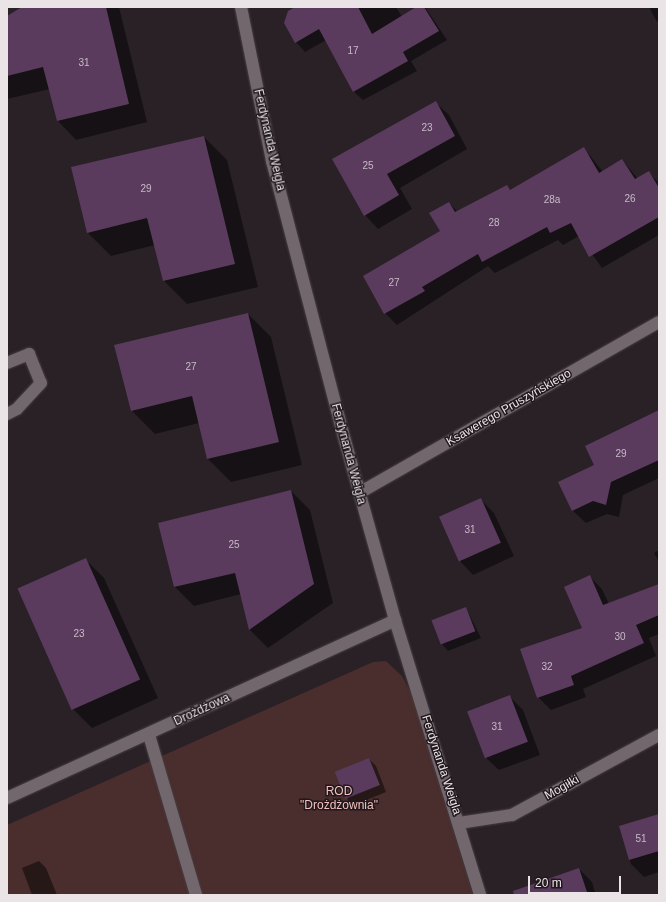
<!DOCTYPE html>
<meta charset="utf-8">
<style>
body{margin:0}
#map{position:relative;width:666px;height:902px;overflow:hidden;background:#292126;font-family:Arial,sans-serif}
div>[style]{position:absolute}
.green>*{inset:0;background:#4a2d2d}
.shadow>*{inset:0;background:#0007}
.building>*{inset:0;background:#5a3b5e;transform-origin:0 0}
.roads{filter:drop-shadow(0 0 1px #463e43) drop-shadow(0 0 1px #463e43)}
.service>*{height:12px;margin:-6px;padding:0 6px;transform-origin:6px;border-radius:6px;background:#72676d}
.minor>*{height:12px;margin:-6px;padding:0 6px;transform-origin:6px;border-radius:6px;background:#72676d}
span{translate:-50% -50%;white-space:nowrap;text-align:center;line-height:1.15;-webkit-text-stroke:3px #20181c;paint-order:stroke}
.number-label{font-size:10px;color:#c6bac5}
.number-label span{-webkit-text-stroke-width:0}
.street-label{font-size:12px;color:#eae4e7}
.park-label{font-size:12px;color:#f4c0bf}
.frame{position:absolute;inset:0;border:8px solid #eae4e7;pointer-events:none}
.scale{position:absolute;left:528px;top:876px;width:93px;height:18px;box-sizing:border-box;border:2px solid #eae4e7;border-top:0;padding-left:5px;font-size:12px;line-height:14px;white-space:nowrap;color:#eae4e7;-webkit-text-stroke:3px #20181c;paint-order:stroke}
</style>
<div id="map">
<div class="green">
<i style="clip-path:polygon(386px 661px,402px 676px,411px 693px,473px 895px,7px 895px,7px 825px,373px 662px)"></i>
</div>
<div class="shadow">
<i style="clip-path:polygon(24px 7px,119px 7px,147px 122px,76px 140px,58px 121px,50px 89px,7px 99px,7px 17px)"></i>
<i style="clip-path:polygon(297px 7px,396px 7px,402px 17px,425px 7px,447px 40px,411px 61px,417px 71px,363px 100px,353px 91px,326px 40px,305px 52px,296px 42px)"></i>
<i style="clip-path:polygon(649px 7px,659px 7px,659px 23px,656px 20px)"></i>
<i style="clip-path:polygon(435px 102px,449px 115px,467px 149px,400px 188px,412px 209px,378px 229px,365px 215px,333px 159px)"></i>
<i style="clip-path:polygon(204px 137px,227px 160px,258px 287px,187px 304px,164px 281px,155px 245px,111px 256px,88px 233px)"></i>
<i style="clip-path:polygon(584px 148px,603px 172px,622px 160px,638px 179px,649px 173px,659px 183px,659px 235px,602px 268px,579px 236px,563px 245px,558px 240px,495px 273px,488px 266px,397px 325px,385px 313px,441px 232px,449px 203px,458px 212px,507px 186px,511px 191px)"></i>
<i style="clip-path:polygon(248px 314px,271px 337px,302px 465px,231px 482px,208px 459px,199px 423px,155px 434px,132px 411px)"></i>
<i style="clip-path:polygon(659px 411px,659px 478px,623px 495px,619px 517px,607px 514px,586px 523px,573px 511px,560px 483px,596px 465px)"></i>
<i style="clip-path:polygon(291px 491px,310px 510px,333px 603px,268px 648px,250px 630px,241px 594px,194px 606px,175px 587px,159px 523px)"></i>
<i style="clip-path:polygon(480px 499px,494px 513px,514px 556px,473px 575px,460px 561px)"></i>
<i style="clip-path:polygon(659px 550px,659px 562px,654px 553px)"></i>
<i style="clip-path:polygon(86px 560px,104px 578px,158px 698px,92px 728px,73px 709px)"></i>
<i style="clip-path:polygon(589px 576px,602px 589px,609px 604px,659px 585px,659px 634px,649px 638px,656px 656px,583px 689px,586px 697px,551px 710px,538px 697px,583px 628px)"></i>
<i style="clip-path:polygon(466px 608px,481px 638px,448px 651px,442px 644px)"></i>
<i style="clip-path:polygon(510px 697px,523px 710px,540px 755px,499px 770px,485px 757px)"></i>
<i style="clip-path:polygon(369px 759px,376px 766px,386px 792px,354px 805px,347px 799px)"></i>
<i style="clip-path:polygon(659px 815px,659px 872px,644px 877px,631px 864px,620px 827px)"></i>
<i style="clip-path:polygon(39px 861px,46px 868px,57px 895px,32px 895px,22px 868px)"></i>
<i style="clip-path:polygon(579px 869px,592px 882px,596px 895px,532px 895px)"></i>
</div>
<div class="building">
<i style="clip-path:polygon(22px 7px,106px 7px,129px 104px,57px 121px,43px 67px,7px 76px,7px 16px)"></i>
<i style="clip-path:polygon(295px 7px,358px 7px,372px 34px,416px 7px,424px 7px,439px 31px,403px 52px,408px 61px,353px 92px,319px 29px,295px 43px,284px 23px,288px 11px)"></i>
<i style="clip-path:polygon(436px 101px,455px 136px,387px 174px,399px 195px,364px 216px,332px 159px)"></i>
<i style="clip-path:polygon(204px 136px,235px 264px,163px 281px,147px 218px,87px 233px,71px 167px)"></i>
<i style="clip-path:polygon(584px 147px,599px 173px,622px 159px,635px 179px,649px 171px,659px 188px,659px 217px,589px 257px,571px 223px,550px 233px,547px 227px,482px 262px,478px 254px,422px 287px,425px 291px,384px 314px,363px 276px,440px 231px,429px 213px,449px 202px,455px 212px,507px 185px,510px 190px)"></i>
<i style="clip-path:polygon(248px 313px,279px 442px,207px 459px,192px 396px,131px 411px,114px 345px)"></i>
<i style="clip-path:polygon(659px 410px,659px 460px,611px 482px,606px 505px,593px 501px,572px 511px,558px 482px,594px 465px,585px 446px)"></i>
<i style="clip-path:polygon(291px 490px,314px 584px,249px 630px,235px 573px,174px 587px,158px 523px)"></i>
<i style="left:481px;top:498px;width:49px;height:46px;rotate:66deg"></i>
<i style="left:86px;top:558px;width:133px;height:75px;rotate:66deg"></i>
<i style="clip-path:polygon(590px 575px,603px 605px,659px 584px,659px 615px,636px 625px,644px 643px,571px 676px,574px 685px,537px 698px,520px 649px,582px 628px,564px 587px)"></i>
<i style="left:466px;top:607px;width:26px;height:37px;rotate:69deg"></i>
<i style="left:510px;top:695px;width:50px;height:46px;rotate:69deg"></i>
<i style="left:369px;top:758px;width:29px;height:37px;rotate:68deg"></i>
<i style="clip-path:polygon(659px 814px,659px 851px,629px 860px,619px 826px)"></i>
<i style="clip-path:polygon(579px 868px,588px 895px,514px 895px,513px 891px)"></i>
</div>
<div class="roads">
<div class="service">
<i style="left:7px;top:363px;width:24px;rotate:-22deg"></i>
<i style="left:29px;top:354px;width:31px;rotate:68deg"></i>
<i style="left:41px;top:383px;width:35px;rotate:133deg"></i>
<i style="left:17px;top:409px;width:11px;rotate:153deg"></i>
<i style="left:149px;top:735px;width:167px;rotate:73.6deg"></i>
</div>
<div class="minor">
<i style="left:241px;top:7px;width:157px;rotate:78.6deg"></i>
<i style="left:272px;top:161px;width:278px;rotate:75.4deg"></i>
<i style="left:342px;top:430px;width:197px;rotate:74.4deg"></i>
<i style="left:395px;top:620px;width:288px;rotate:72.8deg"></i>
<i style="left:359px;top:493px;width:345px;rotate:-29.7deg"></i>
<i style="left:7px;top:798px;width:427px;rotate:-24.6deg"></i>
<i style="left:459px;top:823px;width:54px;rotate:-8.6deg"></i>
<i style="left:512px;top:815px;width:167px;rotate:-28.6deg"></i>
</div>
</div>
<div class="number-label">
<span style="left:353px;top:51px">17</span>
<span style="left:84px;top:63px">31</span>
<span style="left:427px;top:128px">23</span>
<span style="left:368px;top:166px">25</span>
<span style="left:146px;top:189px">29</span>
<span style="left:630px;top:199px">26</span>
<span style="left:552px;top:200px">28a</span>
<span style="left:494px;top:223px">28</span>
<span style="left:394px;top:283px">27</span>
<span style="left:191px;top:367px">27</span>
<span style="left:621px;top:454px">29</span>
<span style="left:470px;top:530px">31</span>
<span style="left:234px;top:545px">25</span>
<span style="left:79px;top:634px">23</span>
<span style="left:620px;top:637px">30</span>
<span style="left:547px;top:667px">32</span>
<span style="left:497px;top:727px">31</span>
<span style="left:641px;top:839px">51</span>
</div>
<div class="street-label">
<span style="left:269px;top:140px;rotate:77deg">Ferdynanda Weigla</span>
<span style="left:509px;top:408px;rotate:-30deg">Ksawerego Pruszyńskiego</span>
<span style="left:348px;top:454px;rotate:75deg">Ferdynanda Weigla</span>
<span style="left:202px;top:710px;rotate:-25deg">Drożdżowa</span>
<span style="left:441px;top:765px;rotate:72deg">Ferdynanda Weigla</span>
<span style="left:562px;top:788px;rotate:-29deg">Mogiłki</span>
</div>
<div class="park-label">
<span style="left:339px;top:799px">ROD<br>"Drożdżownia"</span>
</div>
<div class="frame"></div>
<div class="scale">20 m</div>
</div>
